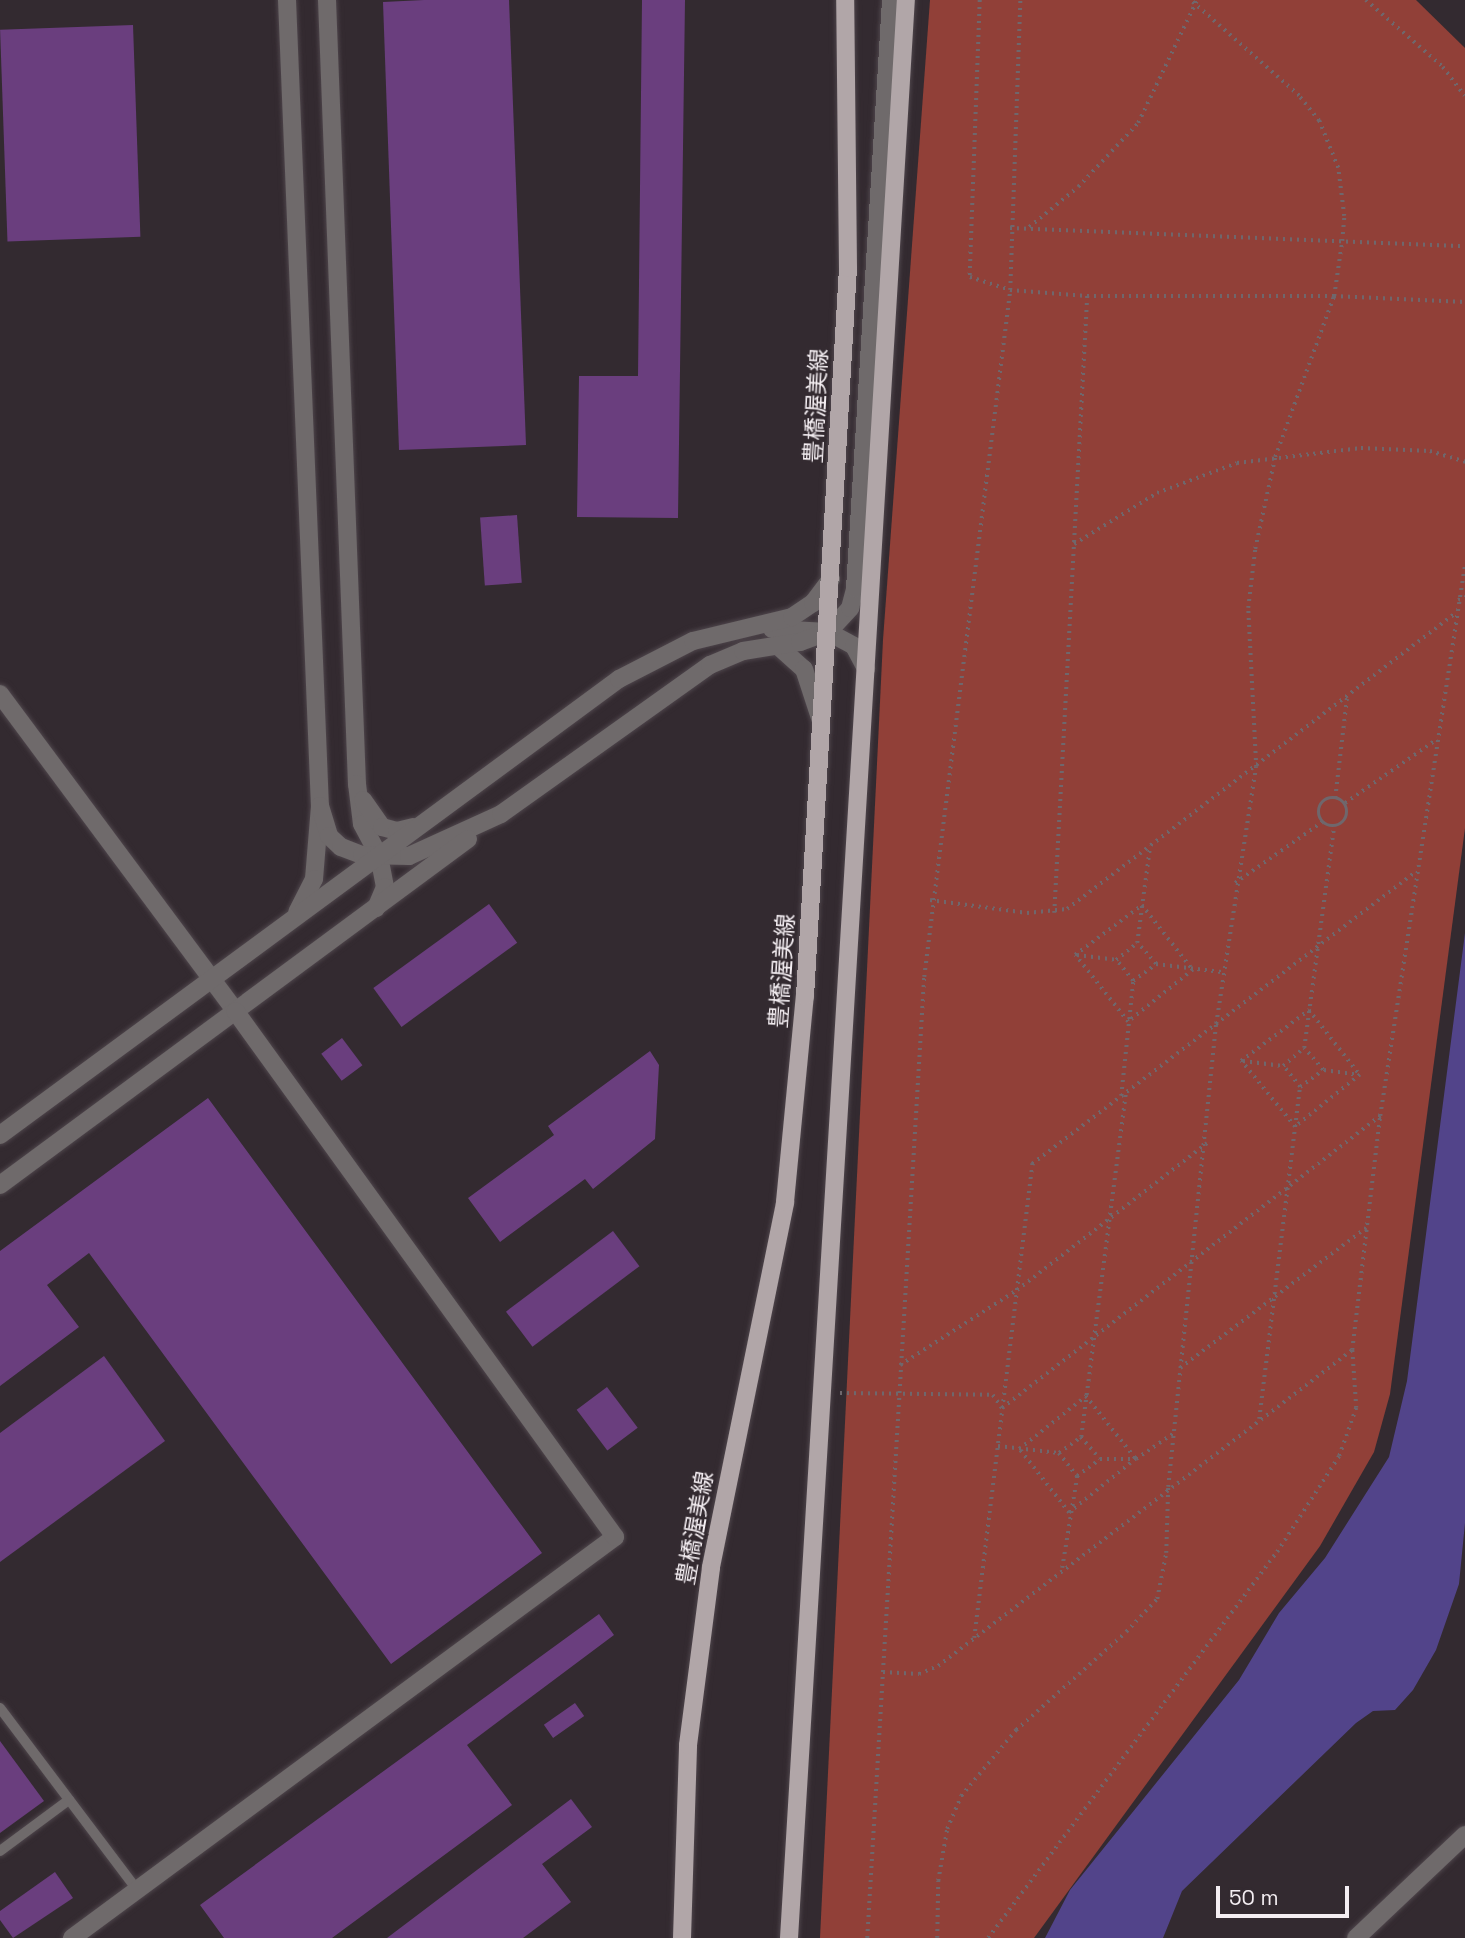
<!DOCTYPE html>
<meta charset="utf-8">
<style>
body{margin:0}
#map{position:relative;width:1465px;height:1938px;overflow:hidden;background:#332a30;font-family:"Space Grotesk","Noto Sans JP",sans-serif}
div>[style]{position:absolute}
.forest>*{inset:0;background:#914038}
.water>*{inset:0;background:#52448a}
.building>*{inset:0;background:#6a3e7e;transform-origin:0 0}
.path>*{height:3.5px;margin-top:-1.75px;transform-origin:0;background:repeating-linear-gradient(90deg,#6f676c 0 2px,transparent 0 7px)}
.path>.ring{margin:-1.75px;padding:0;box-sizing:content-box;background:none;border:3.5px solid #6f676c;border-radius:50%}
.roads{filter:drop-shadow(0 0 2px #4e454b) drop-shadow(0 0 2px #4e454b)}
.service>*{height:10px;margin:-5px;padding:0 5px;transform-origin:5px;border-radius:5px;background:#6f6a6b}
.minor>*{height:18px;margin:-9px;padding:0 9px;transform-origin:9px;border-radius:9px;background:#6f6a6b}
.tertiary>*{height:18px;margin:-9px;padding:0 9px;transform-origin:9px;border-radius:9px;background:#6f6a6b}
.primary>*{height:18px;margin:-9px;padding:0 9px;transform-origin:9px;border-radius:9px;background:#b1a6a8}
span{translate:-50% -50%;white-space:nowrap;text-align:center;line-height:1.15;-webkit-text-stroke:5px #332a30;paint-order:stroke}
.street-label{font-size:23px;color:#f4eef2}
.scale{position:absolute;left:1216px;top:1886px;width:133px;height:32px;box-sizing:border-box;border:4px solid #f4eef2;border-top:0;padding-left:9px;font-size:21px;line-height:24px;white-space:nowrap;color:#f4eef2;-webkit-text-stroke:5px #332a30;paint-order:stroke}
</style>
<div id="map">
<div class="forest">
<i style="clip-path:polygon(930px 0,1416px 0,1465px 48px,1465px 828px,1390px 1394px,1374px 1452px,1320px 1546px,1034px 1938px,820px 1938px,883px 640px)"></i>
</div>
<div class="water">
<i style="clip-path:polygon(1465px 933px,1465px 1523px,1459px 1584px,1436px 1650px,1413px 1690px,1395px 1710px,1373px 1711px,1356px 1723px,1182px 1891px,1163px 1938px,1045px 1938px,1070px 1890px,1239px 1680px,1279px 1613px,1325px 1558px,1389px 1457px,1407px 1381px)"></i>
</div>
<div class="building">
<i style="clip-path:polygon(424px 0,509px 0,526px 445px,399px 450px,383px 2px)"></i>
<i style="clip-path:polygon(642px 0,685px 0,678px 518px,577px 517px,579px 376px,638px 376px)"></i>
<i style="left:133px;top:25px;width:212px;height:133px;rotate:88deg"></i>
<i style="left:517px;top:515px;width:68px;height:37px;rotate:86deg"></i>
<i style="left:489px;top:904px;width:48px;height:143px;rotate:54deg"></i>
<i style="left:342px;top:1038px;width:34px;height:26px;rotate:53deg"></i>
<i style="clip-path:polygon(650px 1051px,659px 1065px,655px 1139px,593px 1189px,585px 1179px,500px 1242px,468px 1198px,554px 1135px,548px 1126px)"></i>
<i style="clip-path:polygon(208px 1098px,542px 1553px,391px 1664px,89px 1253px,47px 1285px,79px 1327px,0 1386px,0 1251px)"></i>
<i style="left:613px;top:1231px;width:44px;height:134px;rotate:53deg"></i>
<i style="clip-path:polygon(104px 1356px,165px 1441px,0 1562px,0 1433px)"></i>
<i style="left:607px;top:1387px;width:51px;height:38px;rotate:53deg"></i>
<i style="clip-path:polygon(599px 1614px,614px 1635px,467px 1745px,512px 1805px,332px 1938px,224px 1938px,200px 1905px)"></i>
<i style="left:575px;top:1703px;width:16px;height:38px;rotate:55deg"></i>
<i style="clip-path:polygon(0 1741px,44px 1801px,0 1833px)"></i>
<i style="clip-path:polygon(571px 1799px,592px 1827px,542px 1864px,571px 1902px,523px 1938px,387px 1938px)"></i>
<i style="clip-path:polygon(55px 1872px,73px 1898px,13px 1938px,0 1920px,0 1911px)"></i>
</div>
<div class="path">
<i style="left:980px;top:0;width:277px;rotate:92.1deg"></i>
<i style="left:970px;top:277px;width:42px;rotate:18deg"></i>
<i style="left:1010px;top:290px;width:77px;rotate:4.5deg"></i>
<i style="left:1087px;top:296px;width:247px"></i>
<i style="left:1334px;top:296px;width:131px;rotate:2.6deg"></i>
<i style="left:1366px;top:0;width:102px;rotate:41deg"></i>
<i style="left:1443px;top:67px;width:36px;rotate:53deg"></i>
<i style="left:1029px;top:227px;width:63px;rotate:-39.2deg"></i>
<i style="left:1078px;top:187px;width:88px;rotate:-46.8deg"></i>
<i style="left:1138px;top:123px;width:136px;rotate:-64.4deg"></i>
<i style="left:1010px;top:228px;width:455px;rotate:2.3deg"></i>
<i style="left:1074px;top:544px;width:97px;rotate:-31.6deg"></i>
<i style="left:1157px;top:493px;width:85px;rotate:-20.6deg"></i>
<i style="left:1237px;top:463px;width:125px;rotate:-6.9deg"></i>
<i style="left:1361px;top:448px;width:69px;rotate:2.5deg"></i>
<i style="left:1430px;top:451px;width:37px;rotate:17deg"></i>
<i style="left:1458px;top:600px;width:8px;rotate:-23deg"></i>
<i style="left:1335px;top:798px;width:103px;rotate:-83.3deg"></i>
<i class="ring" style="left:1319px;top:798px;width:24.5px;height:24.5px"></i>
<i style="left:1345px;top:803px;width:112px;rotate:-34.8deg"></i>
<i style="left:1235px;top:883px;width:106px;rotate:-35deg"></i>
<i style="left:930px;top:900px;width:98px;rotate:7.6deg"></i>
<i style="left:1027px;top:913px;width:40px;rotate:-5.7deg"></i>
<i style="left:1067px;top:909px;width:489px;rotate:-37.3deg"></i>
<i style="left:1142px;top:905px;width:83px;rotate:51.9deg"></i>
<i style="left:1193px;top:970px;width:83px;rotate:141.3deg"></i>
<i style="left:1128px;top:1022px;width:85px;rotate:-128.3deg"></i>
<i style="left:1075px;top:955px;width:84px;rotate:-36.7deg"></i>
<i style="left:1054px;top:913px;width:618px;rotate:-86.94deg"></i>
<i style="left:1077px;top:955px;width:39px;rotate:7deg"></i>
<i style="left:1156px;top:964px;width:66px;rotate:6.9deg"></i>
<i style="left:1133px;top:981px;width:29px;rotate:-36deg"></i>
<i style="left:1156px;top:964px;width:28px;rotate:-132deg"></i>
<i style="left:1309px;top:1010px;width:83px;rotate:51.9deg"></i>
<i style="left:1360px;top:1075px;width:83px;rotate:141.3deg"></i>
<i style="left:1295px;top:1127px;width:85px;rotate:-129.3deg"></i>
<i style="left:1241px;top:1061px;width:85px;rotate:-36.9deg"></i>
<i style="left:1243px;top:1061px;width:40px;rotate:7.1deg"></i>
<i style="left:1324px;top:1070px;width:34px;rotate:8deg"></i>
<i style="left:1300px;top:1087px;width:29px;rotate:-36deg"></i>
<i style="left:1323px;top:1070px;width:29px;rotate:-131deg"></i>
<i style="left:1121px;top:1096px;width:116px;rotate:-84deg"></i>
<i style="left:1133px;top:981px;width:27px;rotate:-129deg"></i>
<i style="left:1116px;top:960px;width:27px;rotate:-39deg"></i>
<i style="left:1137px;top:943px;width:98px;rotate:-82.4deg"></i>
<i style="left:900px;top:1365px;width:139px;rotate:-32.7deg"></i>
<i style="left:1017px;top:1290px;width:240px;rotate:-37.7deg"></i>
<i style="left:1180px;top:1368px;width:233px;rotate:-37deg"></i>
<i style="left:840px;top:1393px;width:153px;rotate:0.7deg"></i>
<i style="left:993px;top:1395px;width:16px;rotate:55deg"></i>
<i style="left:1002px;top:1408px;width:478px;rotate:-37.7deg"></i>
<i style="left:1086px;top:1396px;width:80px;rotate:51.6deg"></i>
<i style="left:1136px;top:1459px;width:86px;rotate:141.1deg"></i>
<i style="left:1069px;top:1513px;width:81px;rotate:-128deg"></i>
<i style="left:1019px;top:1449px;width:85px;rotate:-38.3deg"></i>
<i style="left:1259px;top:1419px;width:335px;rotate:-83deg"></i>
<i style="left:1300px;top:1087px;width:27px;rotate:-129deg"></i>
<i style="left:1283px;top:1066px;width:28px;rotate:-41deg"></i>
<i style="left:1304px;top:1048px;width:224px;rotate:-82.3deg"></i>
<i style="left:1081px;top:1437px;width:348px;rotate:-82.6deg"></i>
<i style="left:998px;top:1446px;width:61px;rotate:6.5deg"></i>
<i style="left:1059px;top:1453px;width:27px;rotate:-36deg"></i>
<i style="left:1081px;top:1437px;width:29px;rotate:49deg"></i>
<i style="left:1100px;top:1459px;width:36px"></i>
<i style="left:1136px;top:1459px;width:46px;rotate:-34.4deg"></i>
<i style="left:1059px;top:1453px;width:29px;rotate:52deg"></i>
<i style="left:1077px;top:1476px;width:29px;rotate:-36deg"></i>
<i style="left:1062px;top:1568px;width:93px;rotate:-80.7deg"></i>
<i style="left:974px;top:1638px;width:478px;rotate:-83deg"></i>
<i style="left:1032px;top:1164px;width:483px;rotate:-37.3deg"></i>
<i style="left:883px;top:1672px;width:36px;rotate:3deg"></i>
<i style="left:919px;top:1674px;width:21px;rotate:-23deg"></i>
<i style="left:938px;top:1666px;width:521px;rotate:-37.35deg"></i>
<i style="left:867px;top:1938px;width:963px;rotate:-86.61deg"></i>
<i style="left:924px;top:977px;width:692px;rotate:-82.86deg"></i>
<i style="left:1010px;top:290px;width:290px;rotate:-88deg"></i>
<i style="left:937px;top:1938px;width:57px;rotate:-89deg"></i>
<i style="left:938px;top:1881px;width:53px;rotate:-80.2deg"></i>
<i style="left:947px;top:1829px;width:36px;rotate:-67deg"></i>
<i style="left:961px;top:1796px;width:86px;rotate:-50.2deg"></i>
<i style="left:1016px;top:1730px;width:147px;rotate:-41.7deg"></i>
<i style="left:1126px;top:1632px;width:45px;rotate:-46.8deg"></i>
<i style="left:1157px;top:1599px;width:47px;rotate:-78.9deg"></i>
<i style="left:1166px;top:1553px;width:66px;rotate:-88.3deg"></i>
<i style="left:1168px;top:1487px;width:465px;rotate:-84.1deg"></i>
<i style="left:1216px;top:1024px;width:260px;rotate:-81.2deg"></i>
<i style="left:1256px;top:767px;width:159px;rotate:-92.9deg"></i>
<i style="left:1248px;top:608px;width:59px;rotate:-83.2deg"></i>
<i style="left:1255px;top:549px;width:94px;rotate:-77.7deg"></i>
<i style="left:1275px;top:457px;width:171px;rotate:-69.9deg"></i>
<i style="left:1334px;top:296px;width:56px;rotate:-81.7deg"></i>
<i style="left:1342px;top:241px;width:25px;rotate:-85deg"></i>
<i style="left:1344px;top:216px;width:48px;rotate:-97.1deg"></i>
<i style="left:1338px;top:168px;width:51px;rotate:-112deg"></i>
<i style="left:1319px;top:121px;width:32px;rotate:-129deg"></i>
<i style="left:1299px;top:96px;width:145px;rotate:-138.6deg"></i>
<i style="left:988px;top:1938px;width:482px;rotate:-53.2deg"></i>
<i style="left:1277px;top:1552px;width:114px;rotate:-57.1deg"></i>
<i style="left:1339px;top:1456px;width:51px;rotate:-70.5deg"></i>
<i style="left:1356px;top:1408px;width:58px;rotate:-93.9deg"></i>
<i style="left:1352px;top:1350px;width:236px;rotate:-83.2deg"></i>
<i style="left:1380px;top:1116px;width:559px;rotate:-81.25deg"></i>
</div>
<div class="roads">
<div class="service">
<i style="left:0;top:1708px;width:228px;rotate:53deg"></i>
<i style="left:0;top:1851px;width:86px;rotate:-36.5deg"></i>
</div>
<div class="minor">
<i style="left:0;top:694px;width:396px;rotate:53.4deg"></i>
<i style="left:1356px;top:1938px;width:150px;rotate:-43.4deg"></i>
</div>
<div class="tertiary">
<i style="left:287px;top:0;width:807px;rotate:87.66deg"></i>
<i style="left:320px;top:806px;width:73px;rotate:94.7deg"></i>
<i style="left:314px;top:879px;width:37px;rotate:117deg"></i>
<i style="left:327px;top:0;width:785px;rotate:87.81deg"></i>
<i style="left:357px;top:784px;width:40px;rotate:82.9deg"></i>
<i style="left:362px;top:824px;width:36px;rotate:62deg"></i>
<i style="left:379px;top:856px;width:32px;rotate:79deg"></i>
<i style="left:385px;top:887px;width:23px;rotate:113deg"></i>
<i style="left:772px;top:629px;width:56px;rotate:3.1deg"></i>
<i style="left:828px;top:632px;width:30px;rotate:28deg"></i>
<i style="left:854px;top:646px;width:26px;rotate:62deg"></i>
<i style="left:777px;top:645px;width:36px;rotate:42deg"></i>
<i style="left:804px;top:669px;width:55px;rotate:71.9deg"></i>
<i style="left:363px;top:800px;width:33px;rotate:55deg"></i>
<i style="left:382px;top:827px;width:16px;rotate:15deg"></i>
<i style="left:397px;top:831px;width:16px;rotate:-14deg"></i>
<i style="left:320px;top:806px;width:31px;rotate:73deg"></i>
<i style="left:329px;top:836px;width:16px;rotate:43deg"></i>
<i style="left:341px;top:847px;width:22px;rotate:21deg"></i>
<i style="left:362px;top:855px;width:47px;rotate:1.2deg"></i>
<i style="left:409px;top:856px;width:101px;rotate:-24.5deg"></i>
<i style="left:501px;top:814px;width:257px;rotate:-35.5deg"></i>
<i style="left:710px;top:665px;width:36px;rotate:-23deg"></i>
<i style="left:743px;top:651px;width:58px;rotate:-9deg"></i>
<i style="left:800px;top:642px;width:30px;rotate:-20deg"></i>
<i style="left:828px;top:632px;width:33px;rotate:-47deg"></i>
<i style="left:850px;top:608px;width:20px;rotate:-75deg"></i>
<i style="left:855px;top:589px;width:590px;rotate:-86.5deg"></i>
<i style="left:0;top:1135px;width:769px;rotate:-36.38deg"></i>
<i style="left:619px;top:679px;width:83px;rotate:-27.2deg"></i>
<i style="left:693px;top:641px;width:102px;rotate:-13.6deg"></i>
<i style="left:792px;top:617px;width:25px;rotate:-34deg"></i>
<i style="left:813px;top:603px;width:30px;rotate:-53deg"></i>
<i style="left:0;top:1185px;width:582px;rotate:-36.48deg"></i>
<i style="left:72px;top:1938px;width:675px;rotate:-36.45deg"></i>
<i style="left:615px;top:1537px;width:648px;rotate:-125.83deg"></i>
</div>
<div class="primary">
<i style="left:682px;top:1938px;width:193px;rotate:-88.2deg"></i>
<i style="left:688px;top:1745px;width:179px;rotate:-82.6deg"></i>
<i style="left:711px;top:1567px;width:372px;rotate:-78.5deg"></i>
<i style="left:785px;top:1202px;width:207px;rotate:-84.5deg"></i>
<i style="left:805px;top:996px;width:729px;rotate:-86.62deg"></i>
<i style="left:848px;top:268px;width:268px;rotate:-90.6deg"></i>
<i style="left:789px;top:1938px;width:1942px;rotate:-86.55deg"></i>
</div>
</div>
<div class="street-label">
<span style="left:816px;top:406px;rotate:-87deg">豊橋渥美線</span>
<span style="left:782px;top:971px;rotate:-86deg">豊橋渥美線</span>
<span style="left:695px;top:1528px;rotate:-80deg">豊橋渥美線</span>
</div>
<div class="scale">50 m</div>
</div>
